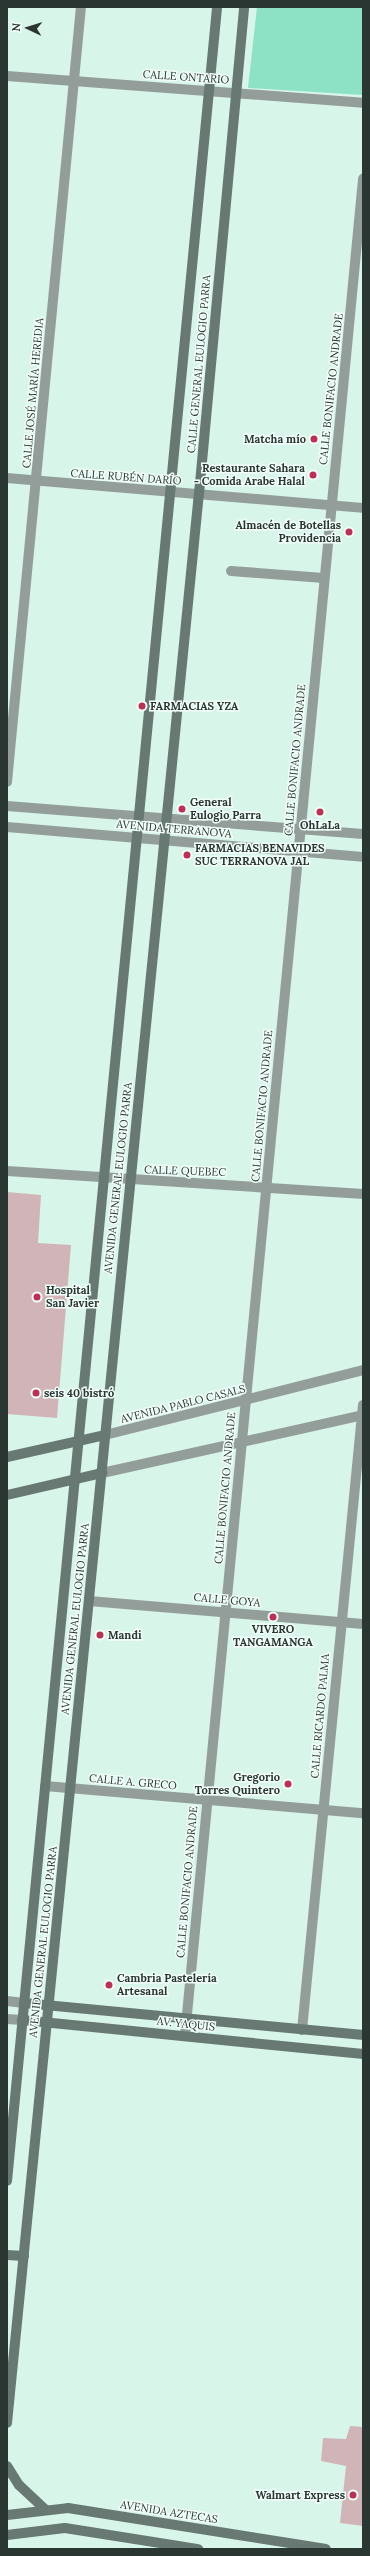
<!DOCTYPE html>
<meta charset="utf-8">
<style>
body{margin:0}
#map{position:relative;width:370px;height:2556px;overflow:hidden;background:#d8f5ea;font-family:Lora,serif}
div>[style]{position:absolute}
.green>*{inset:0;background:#8de2c5}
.building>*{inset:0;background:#d1b4b7}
.street>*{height:10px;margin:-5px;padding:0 5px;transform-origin:5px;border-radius:5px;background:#939e9a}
.secondary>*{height:10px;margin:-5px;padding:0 5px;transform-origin:5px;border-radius:5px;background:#677972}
.dots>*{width:11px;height:11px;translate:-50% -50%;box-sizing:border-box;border:2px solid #f2fef9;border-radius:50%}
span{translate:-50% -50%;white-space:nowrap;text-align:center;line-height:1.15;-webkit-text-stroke:3px #f2fef9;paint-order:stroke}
.street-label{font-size:11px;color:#2a3632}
.poi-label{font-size:11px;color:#2a3632;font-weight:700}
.right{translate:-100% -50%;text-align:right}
.left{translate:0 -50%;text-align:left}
.frame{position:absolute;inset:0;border:8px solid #2a3632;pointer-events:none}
.north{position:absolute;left:8px;top:8px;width:40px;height:40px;-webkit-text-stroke:3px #f2fef9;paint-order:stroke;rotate:274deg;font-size:11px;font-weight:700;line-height:16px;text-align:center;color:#2a3632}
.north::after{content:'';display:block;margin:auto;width:14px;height:18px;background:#2a3632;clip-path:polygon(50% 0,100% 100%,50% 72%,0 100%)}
</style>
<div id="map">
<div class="green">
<i style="clip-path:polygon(257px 7px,363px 7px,363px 95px,248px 88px)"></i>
</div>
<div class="building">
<i style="clip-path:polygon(7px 1192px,41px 1195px,38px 1243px,71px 1245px,57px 1418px,7px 1414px)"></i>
<i style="clip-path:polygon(350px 2426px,363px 2427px,363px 2526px,340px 2523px,346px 2466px,321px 2461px,323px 2438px,346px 2439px)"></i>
</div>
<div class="street">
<i style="left:7px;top:76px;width:357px;rotate:4.3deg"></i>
<i style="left:7px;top:478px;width:357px;rotate:4.8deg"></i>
<i style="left:231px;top:571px;width:93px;rotate:4.3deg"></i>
<i style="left:7px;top:782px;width:779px;rotate:-84.55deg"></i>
<i style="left:7px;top:806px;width:357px;rotate:4.5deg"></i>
<i style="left:7px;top:827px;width:357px;rotate:4.8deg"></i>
<i style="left:7px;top:1171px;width:357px;rotate:3.7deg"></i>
<i style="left:105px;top:1435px;width:266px;rotate:-14.1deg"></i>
<i style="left:102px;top:1473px;width:267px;rotate:-12.5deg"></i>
<i style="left:89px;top:1601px;width:275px;rotate:4.8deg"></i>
<i style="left:45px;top:1786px;width:319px;rotate:4.9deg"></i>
<i style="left:7px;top:2001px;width:17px;rotate:7deg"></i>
<i style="left:7px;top:2019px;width:15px;rotate:4deg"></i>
<i style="left:302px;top:2030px;width:628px;rotate:-84.43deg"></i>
<i style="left:185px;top:2035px;width:1865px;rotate:-84.52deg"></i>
</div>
<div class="secondary">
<i style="left:7px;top:1457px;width:100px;rotate:-12.7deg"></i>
<i style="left:7px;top:1495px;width:98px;rotate:-13deg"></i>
<i style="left:24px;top:2003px;width:341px;rotate:5.4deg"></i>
<i style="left:22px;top:2020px;width:343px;rotate:5.7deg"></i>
<i style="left:7px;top:2181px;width:2184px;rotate:-84.48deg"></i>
<i style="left:7px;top:2255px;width:17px;rotate:3deg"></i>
<i style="left:7px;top:2423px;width:1939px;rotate:-84.32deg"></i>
<i style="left:199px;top:494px;width:489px;rotate:-84.7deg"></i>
<i style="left:7px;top:2466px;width:22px;rotate:58deg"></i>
<i style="left:19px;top:2485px;width:35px;rotate:43deg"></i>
<i style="left:7px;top:2515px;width:61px;rotate:-6.5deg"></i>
<i style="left:68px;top:2508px;width:261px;rotate:9deg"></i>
<i style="left:7px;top:2535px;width:58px;rotate:-6.9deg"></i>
<i style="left:65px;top:2528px;width:135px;rotate:9deg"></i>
</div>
<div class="dots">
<i style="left:314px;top:439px;background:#be2f55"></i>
<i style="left:313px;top:475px;background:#be2f55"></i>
<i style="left:349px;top:532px;background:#be2f55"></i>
<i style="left:142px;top:706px;background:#be2f55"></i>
<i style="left:182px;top:809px;background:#be2f55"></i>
<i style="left:320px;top:812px;background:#be2f55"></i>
<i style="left:187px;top:855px;background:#be2f55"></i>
<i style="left:37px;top:1297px;background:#be2f55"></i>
<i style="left:36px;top:1393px;background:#be2f55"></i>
<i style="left:273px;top:1617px;background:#be2f55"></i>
<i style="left:100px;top:1635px;background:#be2f55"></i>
<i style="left:288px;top:1784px;background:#be2f55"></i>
<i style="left:109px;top:1985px;background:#be2f55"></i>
<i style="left:353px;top:2495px;background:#be2f55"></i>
</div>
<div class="street-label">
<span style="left:186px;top:77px;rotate:4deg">CALLE ONTARIO</span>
<span style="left:199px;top:364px;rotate:-85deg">CALLE GENERAL EULOGIO PARRA</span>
<span style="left:331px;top:389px;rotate:-84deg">CALLE BONIFACIO ANDRADE</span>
<span style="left:33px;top:393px;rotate:-85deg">CALLE JOSÉ MARÍA HEREDIA</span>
<span style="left:126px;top:477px;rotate:4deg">CALLE RUBÉN DARÍO</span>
<span style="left:295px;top:760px;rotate:-85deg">CALLE BONIFACIO ANDRADE</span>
<span style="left:174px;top:829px;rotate:5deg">AVENIDA TERRANOVA</span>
<span style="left:262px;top:1106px;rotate:-85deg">CALLE BONIFACIO ANDRADE</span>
<span style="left:185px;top:1171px;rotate:2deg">CALLE QUEBEC</span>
<span style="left:118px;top:1178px;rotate:-84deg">AVENIDA GENERAL EULOGIO PARRA</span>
<span style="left:183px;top:1404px;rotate:-14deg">AVENIDA PABLO CASALS</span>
<span style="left:225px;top:1488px;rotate:-85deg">CALLE BONIFACIO ANDRADE</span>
<span style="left:227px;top:1600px;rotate:5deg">CALLE GOYA</span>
<span style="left:75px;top:1619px;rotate:-84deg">AVENIDA GENERAL EULOGIO PARRA</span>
<span style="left:320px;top:1716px;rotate:-85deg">CALLE RICARDO PALMA</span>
<span style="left:133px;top:1782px;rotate:5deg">CALLE A. GRECO</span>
<span style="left:187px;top:1882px;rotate:-85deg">CALLE BONIFACIO ANDRADE</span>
<span style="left:43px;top:1942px;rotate:-84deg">AVENIDA GENERAL EULOGIO PARRA</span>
<span style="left:186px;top:2024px;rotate:6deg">AV. YAQUIS</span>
<span style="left:169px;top:2512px;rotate:9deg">AVENIDA AZTECAS</span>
</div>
<div class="poi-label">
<span class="right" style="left:306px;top:439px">Matcha mío</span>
<span class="right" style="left:305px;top:475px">Restaurante Sahara<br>- Comida Arabe Halal</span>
<span class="right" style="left:341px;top:532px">Almacén de Botellas<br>Providencia</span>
<span class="left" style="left:150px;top:706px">FARMACIAS YZA</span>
<span class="left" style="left:190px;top:809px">General<br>Eulogio Parra</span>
<span style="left:320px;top:825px">OhLaLa</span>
<span class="left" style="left:195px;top:855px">FARMACIAS BENAVIDES<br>SUC TERRANOVA JAL</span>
<span class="left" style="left:46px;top:1297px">Hospital<br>San Javier</span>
<span class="left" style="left:44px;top:1393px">seis 40 bistró</span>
<span style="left:273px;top:1636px">VIVERO<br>TANGAMANGA</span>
<span class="left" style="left:108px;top:1635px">Mandi</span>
<span class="right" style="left:280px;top:1784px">Gregorio<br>Torres Quintero</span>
<span class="left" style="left:117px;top:1985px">Cambria Pastelería<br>Artesanal</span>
<span class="right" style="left:345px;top:2495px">Walmart Express</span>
</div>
<div class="frame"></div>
<div class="north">N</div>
</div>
